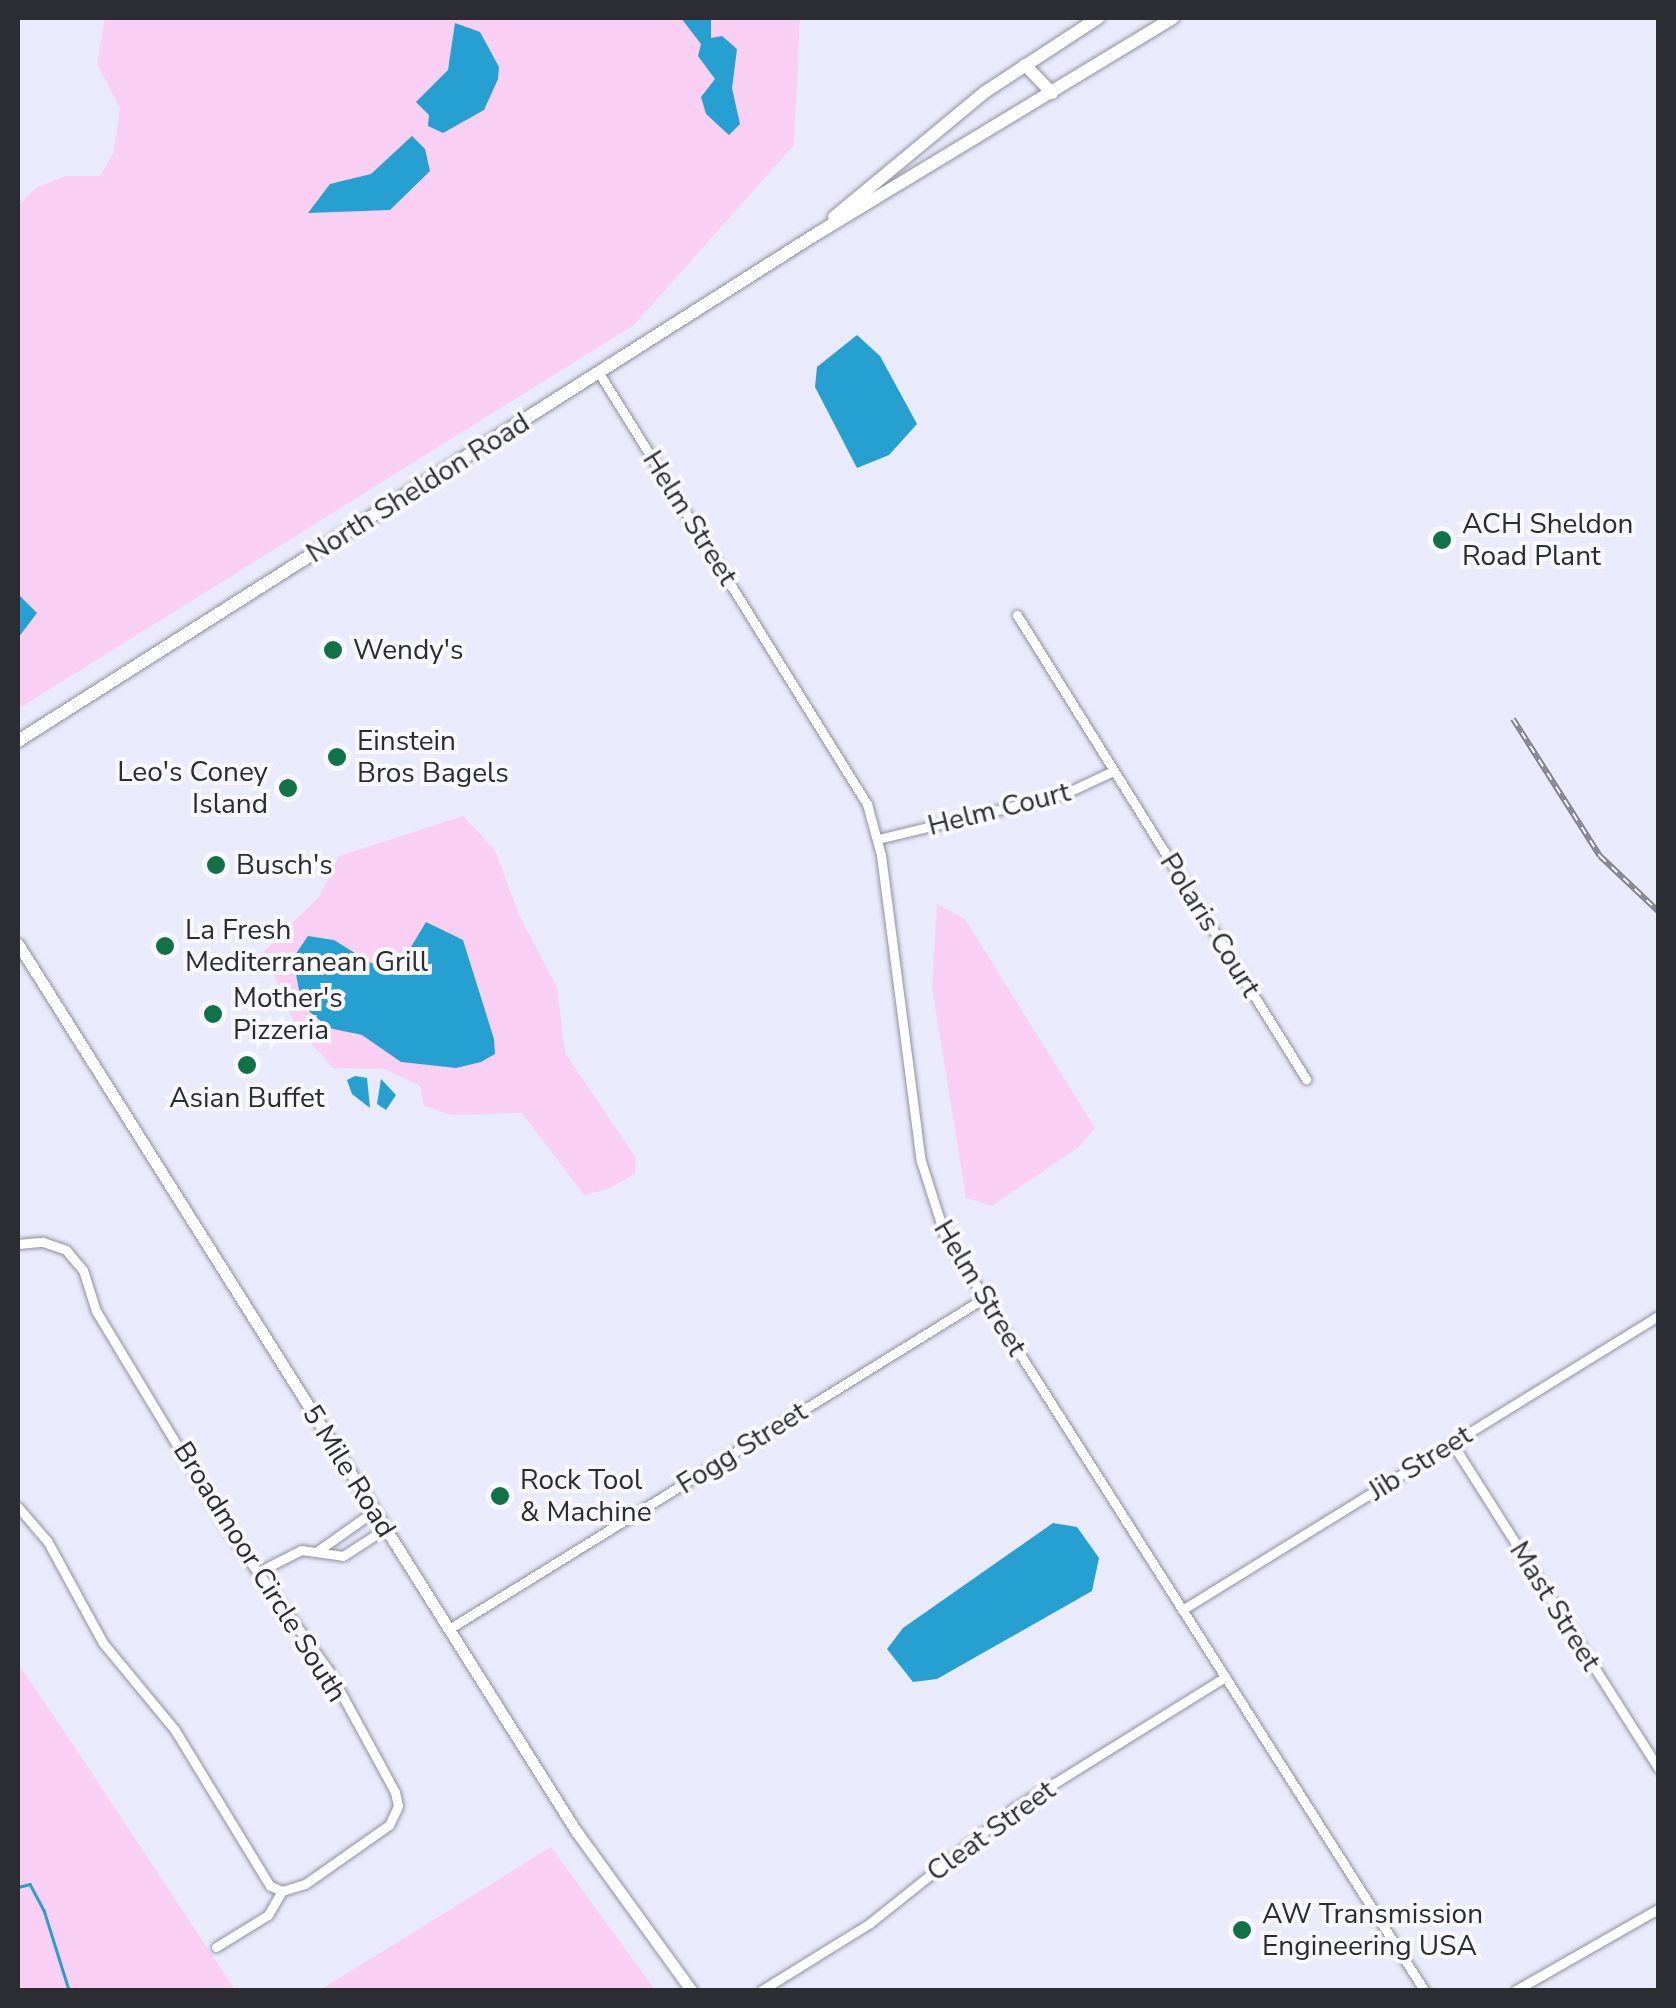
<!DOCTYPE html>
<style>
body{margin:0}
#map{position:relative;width:1676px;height:2008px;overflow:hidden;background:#e9ebfc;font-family:"Nunito Sans",sans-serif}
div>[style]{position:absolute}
.green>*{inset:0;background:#f9cff4}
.water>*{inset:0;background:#269fd1}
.stream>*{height:2.5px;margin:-1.25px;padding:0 1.25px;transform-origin:1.25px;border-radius:1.25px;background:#269fd1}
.roads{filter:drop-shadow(0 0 2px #8f91a0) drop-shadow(0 0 2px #8f91a0)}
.minor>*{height:9px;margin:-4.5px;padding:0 4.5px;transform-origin:4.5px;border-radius:4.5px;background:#fff}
.tertiary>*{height:11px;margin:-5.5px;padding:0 5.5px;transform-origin:5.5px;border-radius:5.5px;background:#fff}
.secondary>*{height:12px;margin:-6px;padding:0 6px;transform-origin:6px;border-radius:6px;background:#fff}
.rail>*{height:6px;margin-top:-3px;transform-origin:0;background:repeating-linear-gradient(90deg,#f9f9fd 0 8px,#81828d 0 16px);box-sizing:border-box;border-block:2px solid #81828d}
.dots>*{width:28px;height:28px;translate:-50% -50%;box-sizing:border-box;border:5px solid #f9f9fd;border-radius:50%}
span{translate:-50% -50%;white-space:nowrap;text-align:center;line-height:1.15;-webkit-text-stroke:8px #f9f9fd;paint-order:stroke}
.street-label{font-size:28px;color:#2c2d33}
.poi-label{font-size:28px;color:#2c2d33}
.left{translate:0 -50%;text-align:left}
.right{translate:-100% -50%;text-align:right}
.frame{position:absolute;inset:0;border:20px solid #2c2d33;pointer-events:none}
</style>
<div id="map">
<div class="green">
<i style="clip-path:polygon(105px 18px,800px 18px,794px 145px,634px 325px,18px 709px,18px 206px,37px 187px,66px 176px,100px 176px,113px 154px,120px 108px,97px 64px)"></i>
<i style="clip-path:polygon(evenodd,463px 816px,495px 850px,519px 915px,557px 987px,565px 1053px,636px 1158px,635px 1174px,608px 1189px,584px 1195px,522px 1113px,451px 1115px,424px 1106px,420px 1086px,385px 1069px,333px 1068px,295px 1025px,264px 951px,319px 897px,339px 856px,463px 816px,426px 922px,463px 940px,494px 1039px,421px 1064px,401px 1062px,362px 1035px,352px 1035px,308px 936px,334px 940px,371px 963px,405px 957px,426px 922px)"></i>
<i style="clip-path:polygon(937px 904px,965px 919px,1095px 1128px,1079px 1147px,992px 1206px,966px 1198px,932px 987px)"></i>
<i style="clip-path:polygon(18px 1664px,62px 1728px,235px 1990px,18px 1990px)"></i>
<i style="clip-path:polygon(551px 1847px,655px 1990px,320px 1990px)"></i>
</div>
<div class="water">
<i style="clip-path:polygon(681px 18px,711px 18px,711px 38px,722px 36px,737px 49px,732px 88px,740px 124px,729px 135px,706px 114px,701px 97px,715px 79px,698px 56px,701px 44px)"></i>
<i style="clip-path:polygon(455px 23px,480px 32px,499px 67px,498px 79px,484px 110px,443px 133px,428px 126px,429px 115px,416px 102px,448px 70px)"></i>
<i style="clip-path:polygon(412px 136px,425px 149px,430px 171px,390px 210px,308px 213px,330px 184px,371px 174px)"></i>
<i style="clip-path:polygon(857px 335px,880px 356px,917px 424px,889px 455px,857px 468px,815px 387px,817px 367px)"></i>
<i style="clip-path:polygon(18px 594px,37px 613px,18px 638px)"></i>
<i style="clip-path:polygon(426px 922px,463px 940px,494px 1039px,495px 1054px,481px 1062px,456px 1068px,401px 1062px,362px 1035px,329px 1028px,310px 1012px,299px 990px,293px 958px,308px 936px,334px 940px,371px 963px,405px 957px)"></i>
<i style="clip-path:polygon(355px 1076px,367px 1078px,370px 1108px,352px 1094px,347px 1080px)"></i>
<i style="clip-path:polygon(381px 1079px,396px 1095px,386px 1110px,377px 1104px)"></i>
<i style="clip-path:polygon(1053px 1523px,1077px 1527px,1099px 1558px,1092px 1591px,937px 1679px,913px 1682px,887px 1649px,903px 1628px)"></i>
</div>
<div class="stream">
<i style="left:18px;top:1887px;width:12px;rotate:-14deg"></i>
<i style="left:30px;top:1884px;width:30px;rotate:62deg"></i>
<i style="left:44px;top:1910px;width:84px;rotate:72.6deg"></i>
</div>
<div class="roads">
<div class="minor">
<i style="left:599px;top:373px;width:508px;rotate:58.13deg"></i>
<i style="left:867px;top:804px;width:53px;rotate:74.6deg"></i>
<i style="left:881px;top:855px;width:309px;rotate:82.6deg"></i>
<i style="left:921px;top:1161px;width:79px;rotate:72.3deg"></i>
<i style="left:945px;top:1236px;width:893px;rotate:57.57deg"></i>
<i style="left:1017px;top:615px;width:547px;rotate:58.08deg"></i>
<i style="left:878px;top:839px;width:191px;rotate:-13.6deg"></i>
<i style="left:1064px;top:794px;width:54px;rotate:-25.1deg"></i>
<i style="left:18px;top:1244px;width:25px;rotate:-5deg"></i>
<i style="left:43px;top:1242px;width:24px;rotate:19deg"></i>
<i style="left:66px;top:1250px;width:26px;rotate:50deg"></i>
<i style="left:83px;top:1270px;width:43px;rotate:72.4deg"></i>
<i style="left:96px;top:1311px;width:262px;rotate:58.9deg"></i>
<i style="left:231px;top:1535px;width:168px;rotate:54.2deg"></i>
<i style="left:329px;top:1671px;width:138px;rotate:61.4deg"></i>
<i style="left:395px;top:1792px;width:14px;rotate:78deg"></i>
<i style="left:398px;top:1806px;width:21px;rotate:115deg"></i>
<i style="left:389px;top:1825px;width:103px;rotate:144.9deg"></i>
<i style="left:305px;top:1884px;width:24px;rotate:163deg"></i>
<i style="left:282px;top:1891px;width:13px;rotate:-157deg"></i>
<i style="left:270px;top:1886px;width:184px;rotate:-121.4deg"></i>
<i style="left:174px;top:1729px;width:112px;rotate:-129.5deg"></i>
<i style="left:103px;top:1643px;width:115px;rotate:-118.6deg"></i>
<i style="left:48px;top:1542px;width:46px;rotate:-130.6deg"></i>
<i style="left:1452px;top:1443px;width:385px;rotate:57.6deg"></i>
<i style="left:319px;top:1550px;width:67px;rotate:-35.3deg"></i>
<i style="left:258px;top:1572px;width:48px;rotate:-27.1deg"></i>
<i style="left:301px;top:1550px;width:42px;rotate:8.1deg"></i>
<i style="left:343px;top:1556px;width:51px;rotate:-33.1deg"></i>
<i style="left:1182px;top:1610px;width:559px;rotate:-31.7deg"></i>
<i style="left:449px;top:1629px;width:629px;rotate:-31.74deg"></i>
<i style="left:216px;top:1947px;width:61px;rotate:-31.6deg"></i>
<i style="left:268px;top:1915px;width:28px;rotate:-60deg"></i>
<i style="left:762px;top:1990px;width:127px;rotate:-31.8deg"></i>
<i style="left:870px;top:1923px;width:183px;rotate:-38.6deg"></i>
<i style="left:1013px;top:1809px;width:250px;rotate:-31.9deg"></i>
<i style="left:1516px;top:1990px;width:163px;rotate:-29.7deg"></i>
</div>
<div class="tertiary">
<i style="left:18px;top:944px;width:1048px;rotate:57.83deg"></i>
<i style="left:576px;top:1831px;width:196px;rotate:54.1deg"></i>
</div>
<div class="secondary">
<i style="left:1025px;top:65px;width:39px;rotate:46deg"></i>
<i style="left:834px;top:217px;width:196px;rotate:-39.6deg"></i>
<i style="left:985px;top:92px;width:135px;rotate:-33.2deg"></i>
<i style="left:18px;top:741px;width:948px;rotate:-32.42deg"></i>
<i style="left:818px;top:233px;width:415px;rotate:-31.2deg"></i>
</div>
</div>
<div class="rail">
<i style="left:1513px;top:719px;width:162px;rotate:57.6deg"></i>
<i style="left:1600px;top:856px;width:80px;rotate:43.5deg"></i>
</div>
<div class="dots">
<i style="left:1442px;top:540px;background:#117147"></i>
<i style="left:333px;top:650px;background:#117147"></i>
<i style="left:337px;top:757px;background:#117147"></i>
<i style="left:288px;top:788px;background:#117147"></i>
<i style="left:216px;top:865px;background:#117147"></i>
<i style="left:165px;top:946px;background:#117147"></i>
<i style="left:213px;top:1014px;background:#117147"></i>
<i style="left:247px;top:1065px;background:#117147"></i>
<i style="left:500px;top:1496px;background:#117147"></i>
<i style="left:1242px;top:1930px;background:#117147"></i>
</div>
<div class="street-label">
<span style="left:418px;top:488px;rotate:-32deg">North Sheldon Road</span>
<span style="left:690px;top:518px;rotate:58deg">Helm Street</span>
<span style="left:999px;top:809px;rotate:-14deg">Helm Court</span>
<span style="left:1210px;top:925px;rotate:58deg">Polaris Court</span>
<span style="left:980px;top:1288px;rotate:59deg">Helm Street</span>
<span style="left:742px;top:1448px;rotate:-32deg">Fogg Street</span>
<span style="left:1420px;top:1463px;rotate:-32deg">Jib Street</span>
<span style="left:349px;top:1471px;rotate:58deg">5 Mile Road</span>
<span style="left:260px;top:1572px;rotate:58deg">Broadmoor Circle South</span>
<span style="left:1555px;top:1606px;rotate:58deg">Mast Street</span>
<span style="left:991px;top:1831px;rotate:-36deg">Cleat Street</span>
</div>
<div class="poi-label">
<span class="left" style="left:1462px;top:540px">ACH Sheldon<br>Road Plant</span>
<span class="left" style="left:353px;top:650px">Wendy's</span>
<span class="left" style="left:357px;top:757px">Einstein<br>Bros Bagels</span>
<span class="right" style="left:268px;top:788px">Leo's Coney<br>Island</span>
<span class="left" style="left:236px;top:865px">Busch's</span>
<span class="left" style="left:185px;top:946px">La Fresh<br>Mediterranean Grill</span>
<span class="left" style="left:233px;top:1014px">Mother's<br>Pizzeria</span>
<span style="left:247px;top:1098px">Asian Buffet</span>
<span class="left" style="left:520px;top:1496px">Rock Tool<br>&amp; Machine</span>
<span class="left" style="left:1262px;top:1930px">AW Transmission<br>Engineering USA</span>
</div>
<div class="frame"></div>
</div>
